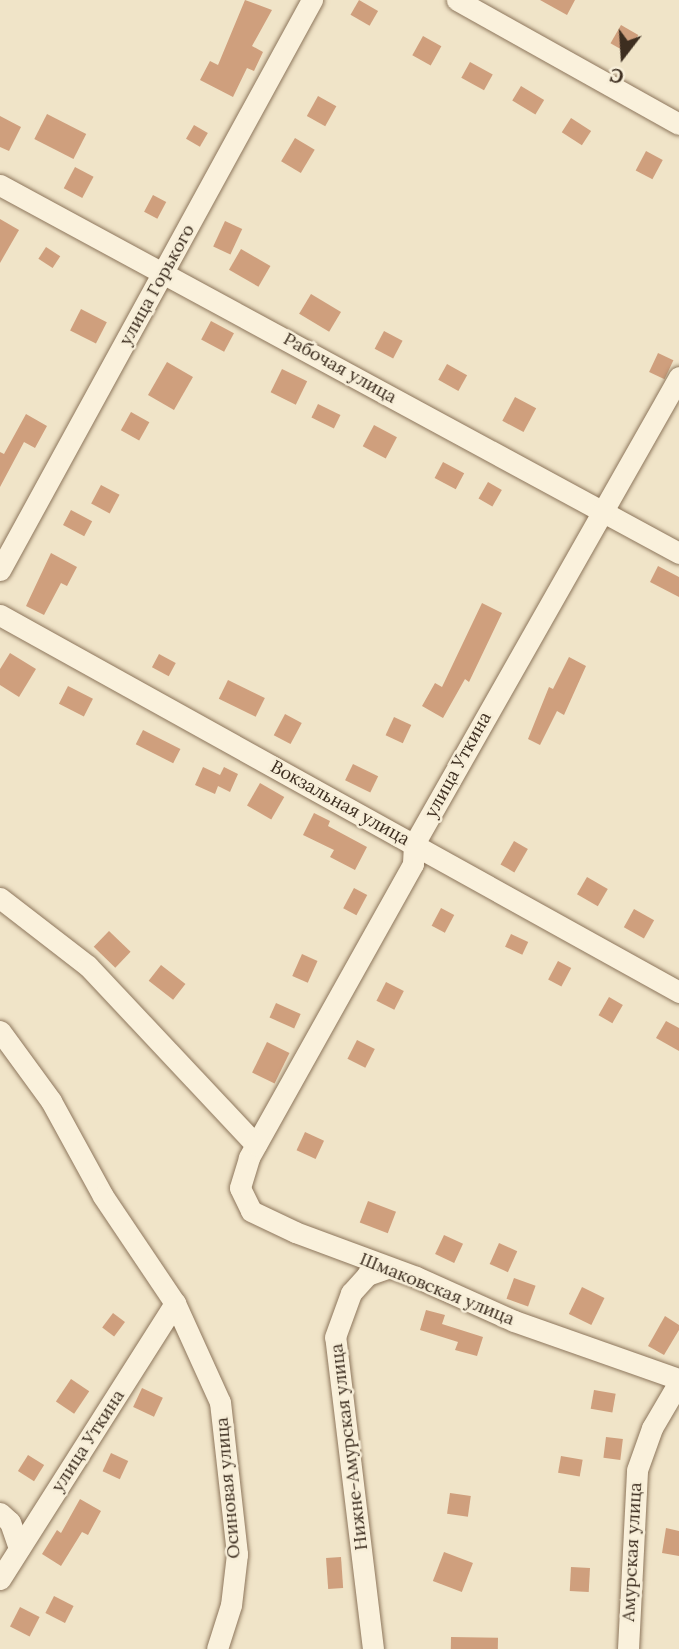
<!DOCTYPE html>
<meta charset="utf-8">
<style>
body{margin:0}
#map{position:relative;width:679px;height:1649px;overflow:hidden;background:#f0e4c8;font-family:Lora,serif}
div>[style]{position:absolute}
.building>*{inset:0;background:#cf9f7d;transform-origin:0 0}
.roads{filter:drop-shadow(0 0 2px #8d765c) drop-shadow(0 0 2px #8d765c)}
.minor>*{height:21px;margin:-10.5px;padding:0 10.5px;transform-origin:10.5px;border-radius:10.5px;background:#faf1dc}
span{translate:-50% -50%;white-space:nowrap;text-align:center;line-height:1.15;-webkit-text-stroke:5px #f7eed8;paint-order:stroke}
.street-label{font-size:18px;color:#3d2e20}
.north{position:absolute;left:588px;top:21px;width:70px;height:70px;-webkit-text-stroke:5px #f7eed8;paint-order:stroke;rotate:197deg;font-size:19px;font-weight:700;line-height:28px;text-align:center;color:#3d2e20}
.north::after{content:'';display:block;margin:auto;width:24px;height:32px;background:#3d2e20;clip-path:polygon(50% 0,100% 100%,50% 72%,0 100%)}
</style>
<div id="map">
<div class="building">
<i style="clip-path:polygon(245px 0,272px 10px,252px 46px,263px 52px,254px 71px,247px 68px,233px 97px,200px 80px,210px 61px,218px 65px)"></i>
<i style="left:359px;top:0;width:22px;height:17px;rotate:30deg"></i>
<i style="clip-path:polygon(540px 0,575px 0,567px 15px)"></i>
<i style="left:621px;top:25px;width:20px;height:21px;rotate:30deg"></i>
<i style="left:423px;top:36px;width:21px;height:22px;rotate:29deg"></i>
<i style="left:470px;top:62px;width:26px;height:18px;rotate:29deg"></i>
<i style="left:521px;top:86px;width:27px;height:17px;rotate:31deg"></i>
<i style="left:318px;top:96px;width:21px;height:23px;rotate:29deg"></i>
<i style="left:47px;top:114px;width:44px;height:28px;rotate:27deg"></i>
<i style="clip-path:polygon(0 116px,21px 127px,9px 151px,0 147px)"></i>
<i style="left:571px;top:118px;width:24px;height:17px;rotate:33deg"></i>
<i style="left:194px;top:125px;width:16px;height:16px;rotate:30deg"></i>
<i style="left:295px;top:138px;width:23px;height:27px;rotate:31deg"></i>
<i style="left:646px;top:151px;width:19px;height:22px;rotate:28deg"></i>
<i style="left:75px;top:167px;width:21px;height:24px;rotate:28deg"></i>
<i style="left:153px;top:195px;width:15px;height:19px;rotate:28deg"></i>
<i style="clip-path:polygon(0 219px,19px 230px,0 263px)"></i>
<i style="left:225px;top:221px;width:19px;height:28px;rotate:25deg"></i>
<i style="left:46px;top:247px;width:17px;height:14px;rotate:33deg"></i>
<i style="left:241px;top:249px;width:34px;height:24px;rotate:30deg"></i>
<i style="left:311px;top:294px;width:35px;height:23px;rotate:31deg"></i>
<i style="left:81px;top:309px;width:29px;height:24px;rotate:27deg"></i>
<i style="left:211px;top:321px;width:26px;height:21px;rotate:28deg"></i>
<i style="left:384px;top:331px;width:21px;height:20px;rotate:28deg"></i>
<i style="left:658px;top:353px;width:17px;height:21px;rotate:25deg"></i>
<i style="left:167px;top:362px;width:30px;height:38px;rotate:30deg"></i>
<i style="left:447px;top:364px;width:23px;height:18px;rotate:29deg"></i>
<i style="left:282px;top:369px;width:28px;height:26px;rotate:26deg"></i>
<i style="left:515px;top:397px;width:24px;height:27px;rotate:28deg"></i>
<i style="left:318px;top:404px;width:25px;height:15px;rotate:26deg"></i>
<i style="left:131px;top:412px;width:21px;height:21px;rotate:29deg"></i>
<i style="clip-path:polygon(26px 414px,47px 426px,35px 448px,24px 442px,0 487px,0 452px,4px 454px)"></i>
<i style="left:374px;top:425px;width:26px;height:24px;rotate:28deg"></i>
<i style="left:443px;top:462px;width:24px;height:18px;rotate:28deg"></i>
<i style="left:488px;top:482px;width:16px;height:19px;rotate:30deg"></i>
<i style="left:101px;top:485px;width:21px;height:21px;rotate:28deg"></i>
<i style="left:71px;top:510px;width:24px;height:17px;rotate:28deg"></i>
<i style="clip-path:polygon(51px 553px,77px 567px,67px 586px,61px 583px,44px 615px,26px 606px)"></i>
<i style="clip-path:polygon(658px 566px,679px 577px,679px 597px,650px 582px)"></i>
<i style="clip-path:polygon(482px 603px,502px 613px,469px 682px,465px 679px,443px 718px,422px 706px,435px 683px,442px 687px)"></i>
<i style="clip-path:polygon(10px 653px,36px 669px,19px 697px,0 685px,0 669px)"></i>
<i style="left:159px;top:654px;width:19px;height:15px;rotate:28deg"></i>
<i style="clip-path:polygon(569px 657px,586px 666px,564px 715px,557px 711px,540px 745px,528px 739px,549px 687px,553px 689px)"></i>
<i style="left:228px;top:680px;width:41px;height:21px;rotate:26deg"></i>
<i style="left:68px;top:686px;width:28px;height:20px;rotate:27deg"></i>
<i style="left:285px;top:714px;width:19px;height:24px;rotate:28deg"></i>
<i style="left:394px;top:717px;width:19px;height:20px;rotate:25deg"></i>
<i style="left:143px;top:730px;width:42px;height:16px;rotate:27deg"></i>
<i style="left:353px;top:764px;width:28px;height:18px;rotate:26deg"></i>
<i style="clip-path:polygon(203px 767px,220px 775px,224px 767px,238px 774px,230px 792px,218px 786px,215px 794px,195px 785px)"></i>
<i style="left:260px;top:783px;width:28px;height:26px;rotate:30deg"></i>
<i style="clip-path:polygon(314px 813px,330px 821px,328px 826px,367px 847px,355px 870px,330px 857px,334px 850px,303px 835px)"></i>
<i style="left:514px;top:841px;width:16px;height:27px;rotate:30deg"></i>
<i style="left:587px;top:877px;width:24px;height:20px;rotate:30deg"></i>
<i style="left:354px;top:888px;width:15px;height:23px;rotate:28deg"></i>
<i style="left:441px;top:908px;width:15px;height:20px;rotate:28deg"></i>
<i style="left:634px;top:909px;width:23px;height:21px;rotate:29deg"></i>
<i style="left:109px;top:931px;width:30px;height:22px;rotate:44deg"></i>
<i style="left:511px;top:934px;width:19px;height:14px;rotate:25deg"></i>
<i style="left:302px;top:954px;width:17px;height:24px;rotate:24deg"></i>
<i style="left:558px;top:961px;width:15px;height:21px;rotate:28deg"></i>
<i style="left:161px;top:965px;width:31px;height:20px;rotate:38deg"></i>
<i style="left:386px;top:982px;width:20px;height:21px;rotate:27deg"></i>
<i style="left:609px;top:997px;width:16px;height:21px;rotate:30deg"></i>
<i style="left:276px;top:1003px;width:27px;height:16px;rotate:24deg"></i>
<i style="clip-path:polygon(666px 1021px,679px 1028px,679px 1051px,656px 1038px)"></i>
<i style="left:357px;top:1040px;width:20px;height:21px;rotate:27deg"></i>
<i style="left:267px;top:1042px;width:25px;height:34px;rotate:26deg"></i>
<i style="left:305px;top:1132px;width:21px;height:20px;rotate:25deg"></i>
<i style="left:368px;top:1201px;width:30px;height:23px;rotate:21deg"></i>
<i style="left:444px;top:1235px;width:21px;height:21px;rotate:25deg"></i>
<i style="left:499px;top:1243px;width:20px;height:23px;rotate:24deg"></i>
<i style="left:514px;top:1278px;width:23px;height:22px;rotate:20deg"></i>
<i style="left:582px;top:1287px;width:25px;height:30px;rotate:26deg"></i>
<i style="clip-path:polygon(426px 1310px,445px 1315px,442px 1324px,483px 1337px,477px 1356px,455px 1350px,458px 1342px,420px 1330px)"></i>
<i style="left:113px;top:1313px;width:15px;height:18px;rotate:37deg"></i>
<i style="clip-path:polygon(665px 1316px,679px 1325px,679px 1330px,664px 1355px,648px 1346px)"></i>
<i style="left:71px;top:1379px;width:22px;height:27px;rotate:34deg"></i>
<i style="left:142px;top:1388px;width:23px;height:21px;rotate:25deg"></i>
<i style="left:594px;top:1390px;width:22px;height:19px;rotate:10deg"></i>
<i style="left:606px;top:1437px;width:17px;height:21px;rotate:7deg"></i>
<i style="left:111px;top:1453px;width:19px;height:20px;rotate:25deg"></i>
<i style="left:28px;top:1455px;width:19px;height:19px;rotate:32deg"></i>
<i style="left:561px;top:1456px;width:22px;height:17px;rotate:10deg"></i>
<i style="left:450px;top:1493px;width:21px;height:21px;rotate:8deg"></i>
<i style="clip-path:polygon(80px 1499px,101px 1511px,88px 1535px,82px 1532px,61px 1566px,42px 1554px,57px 1530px,61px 1533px)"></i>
<i style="clip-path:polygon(666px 1528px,679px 1531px,679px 1556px,662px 1553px)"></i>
<i style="left:444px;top:1552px;width:31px;height:31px;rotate:21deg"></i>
<i style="left:341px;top:1557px;width:31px;height:15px;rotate:86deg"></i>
<i style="left:571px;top:1567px;width:19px;height:24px;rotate:3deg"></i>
<i style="left:54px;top:1596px;width:22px;height:19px;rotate:27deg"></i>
<i style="left:20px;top:1607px;width:22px;height:22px;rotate:27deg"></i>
<i style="left:451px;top:1637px;width:47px;height:12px;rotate:1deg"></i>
</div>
<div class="roads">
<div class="minor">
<i style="left:457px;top:0;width:254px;rotate:29.2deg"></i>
<i style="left:0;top:185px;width:772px;rotate:28.46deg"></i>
<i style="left:679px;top:377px;width:537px;rotate:119.57deg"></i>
<i style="left:414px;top:844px;width:20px;rotate:93deg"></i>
<i style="left:413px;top:864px;width:337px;rotate:119.2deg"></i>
<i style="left:249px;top:1158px;width:31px;rotate:107deg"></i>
<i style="left:240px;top:1188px;width:25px;rotate:64deg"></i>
<i style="left:251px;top:1211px;width:49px;rotate:25.5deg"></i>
<i style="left:295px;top:1232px;width:129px;rotate:20.4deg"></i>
<i style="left:416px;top:1277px;width:107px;rotate:24.2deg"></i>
<i style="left:514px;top:1321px;width:175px;rotate:19.4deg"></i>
<i style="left:0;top:570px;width:650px;rotate:-61.31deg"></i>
<i style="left:0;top:615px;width:777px;rotate:29.04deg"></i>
<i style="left:0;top:898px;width:111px;rotate:37.7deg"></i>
<i style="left:88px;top:966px;width:245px;rotate:46.8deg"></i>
<i style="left:0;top:1031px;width:87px;rotate:53.9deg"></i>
<i style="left:51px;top:1101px;width:108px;rotate:61.3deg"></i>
<i style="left:103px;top:1196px;width:129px;rotate:56.1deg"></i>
<i style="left:175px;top:1303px;width:109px;rotate:65.6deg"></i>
<i style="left:220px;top:1402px;width:153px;rotate:83.6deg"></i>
<i style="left:237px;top:1554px;width:51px;rotate:96.7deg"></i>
<i style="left:231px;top:1605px;width:46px;rotate:107.7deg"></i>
<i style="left:0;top:1513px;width:13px;rotate:42deg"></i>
<i style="left:10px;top:1522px;width:28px;rotate:71deg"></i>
<i style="left:0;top:1579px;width:327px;rotate:-57.6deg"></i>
<i style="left:373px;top:1649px;width:314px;rotate:-96.9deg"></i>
<i style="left:335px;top:1337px;width:47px;rotate:-70deg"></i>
<i style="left:351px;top:1293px;width:24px;rotate:-48deg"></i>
<i style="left:367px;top:1275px;width:21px;rotate:-19deg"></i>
<i style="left:628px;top:1649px;width:179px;rotate:-87.1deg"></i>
<i style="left:637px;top:1470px;width:45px;rotate:-70.3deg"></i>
<i style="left:652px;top:1428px;width:53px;rotate:-59.6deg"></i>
</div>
</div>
<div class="street-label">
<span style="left:157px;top:285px;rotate:-61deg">улица Горького</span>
<span style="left:340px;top:368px;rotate:29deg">Рабочая улица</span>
<span style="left:458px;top:765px;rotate:-61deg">улица Уткина</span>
<span style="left:340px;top:803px;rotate:29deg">Вокзальная улица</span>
<span style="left:437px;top:1289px;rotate:22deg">Шмаковская улица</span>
<span style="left:88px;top:1441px;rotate:-57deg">улица Уткина</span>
<span style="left:349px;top:1447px;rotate:-97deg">Нижне-Амурская улица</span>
<span style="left:228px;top:1488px;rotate:-95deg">Осиновая улица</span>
<span style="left:632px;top:1552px;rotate:-87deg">Амурская улица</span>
</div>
<div class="north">С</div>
</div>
